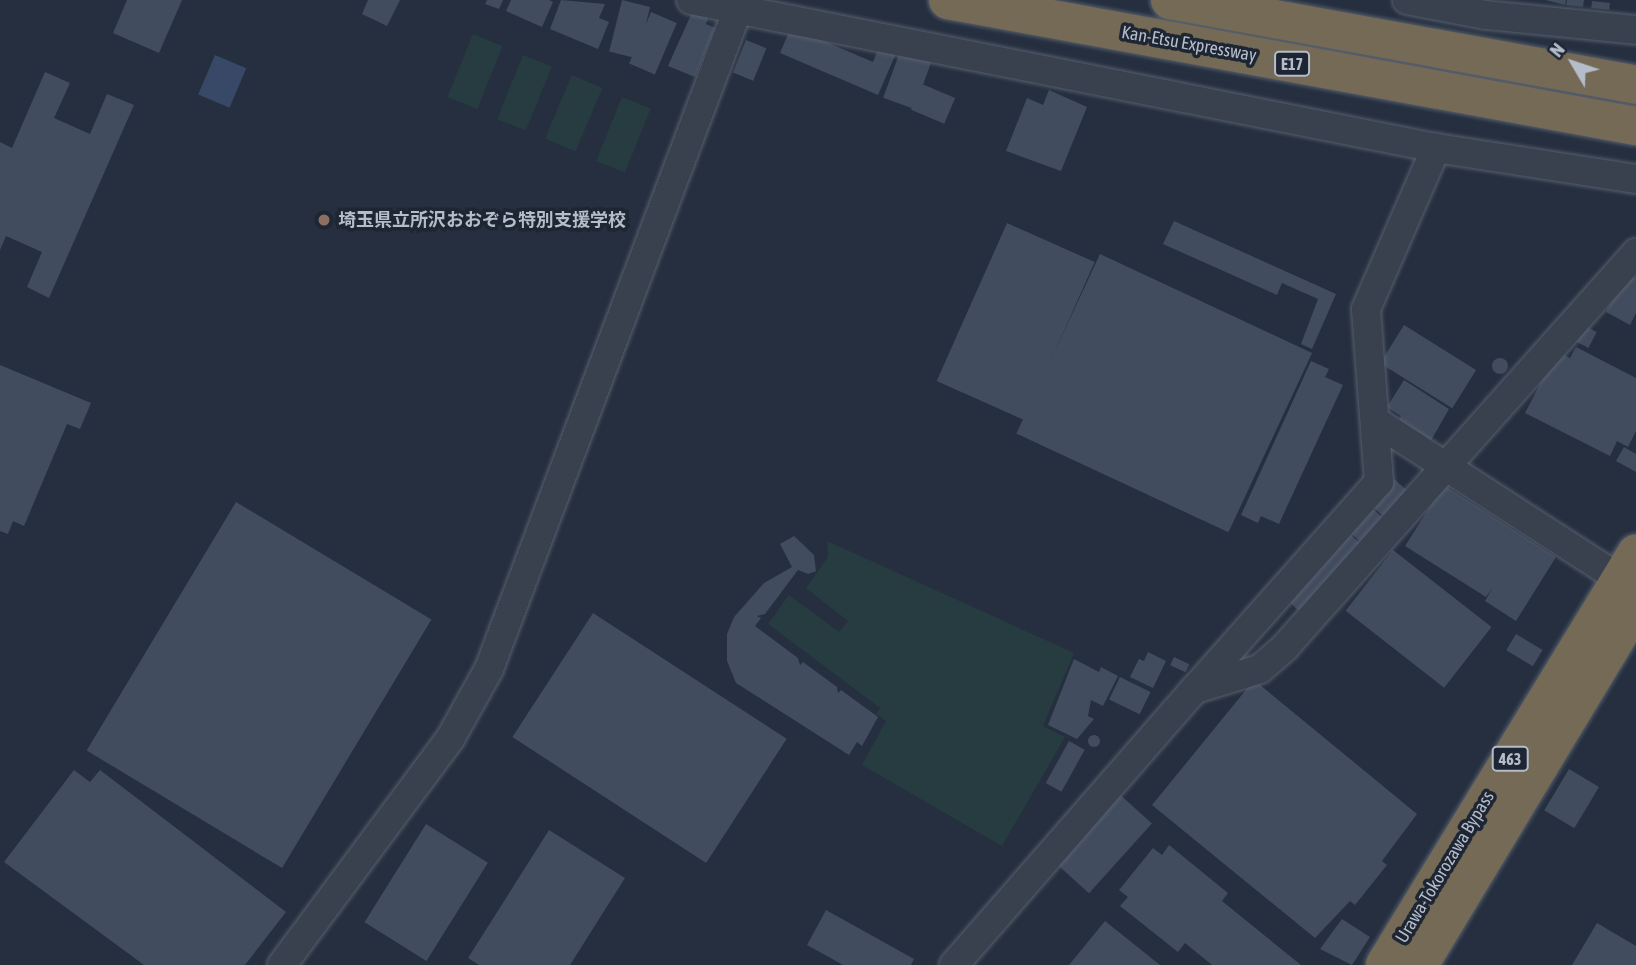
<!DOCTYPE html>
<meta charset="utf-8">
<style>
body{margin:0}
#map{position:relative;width:1636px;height:965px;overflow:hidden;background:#252f3f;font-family:"Asap Condensed","Noto Sans JP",sans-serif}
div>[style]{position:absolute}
.green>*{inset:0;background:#273c40;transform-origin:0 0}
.water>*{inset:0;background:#384967;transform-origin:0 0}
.building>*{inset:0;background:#414c5f;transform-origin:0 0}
.round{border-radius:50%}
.roads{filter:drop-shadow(0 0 2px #575f6d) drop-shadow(0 0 2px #575f6d)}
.minor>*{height:28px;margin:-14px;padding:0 14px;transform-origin:14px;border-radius:14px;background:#39414f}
.highway>*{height:38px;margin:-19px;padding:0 19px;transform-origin:19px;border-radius:19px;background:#756a56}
.dots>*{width:19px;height:19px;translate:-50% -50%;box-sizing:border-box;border:4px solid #1e2634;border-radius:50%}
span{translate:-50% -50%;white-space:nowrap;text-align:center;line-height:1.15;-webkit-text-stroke:7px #1e2634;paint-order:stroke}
.shield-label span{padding:2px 5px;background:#1e2634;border:2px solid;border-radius:5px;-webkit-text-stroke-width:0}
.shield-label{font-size:16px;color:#b5bcca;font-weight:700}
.street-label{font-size:18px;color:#b5bcca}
.poi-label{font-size:18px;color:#b5bcca;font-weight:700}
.left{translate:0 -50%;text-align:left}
.north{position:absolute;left:1538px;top:28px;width:70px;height:70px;-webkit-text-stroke:5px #1e2634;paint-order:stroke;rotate:309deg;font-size:19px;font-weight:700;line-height:28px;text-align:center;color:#b5bcca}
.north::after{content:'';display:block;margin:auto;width:24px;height:32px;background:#b5bcca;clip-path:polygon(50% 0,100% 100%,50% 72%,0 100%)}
</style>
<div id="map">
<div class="green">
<i style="left:473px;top:34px;width:32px;height:68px;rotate:22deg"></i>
<i style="left:523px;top:55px;width:31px;height:69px;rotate:22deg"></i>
<i style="left:572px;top:75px;width:33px;height:69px;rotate:23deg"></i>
<i style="left:622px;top:97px;width:31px;height:69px;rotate:22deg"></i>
<i style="clip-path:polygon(827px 541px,1074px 653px,1043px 726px,1065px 737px,1002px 846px,862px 765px,886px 721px,876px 714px,880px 708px,768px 624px,789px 595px,839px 632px,848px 621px,806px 588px,828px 557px)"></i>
</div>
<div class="water">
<i style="left:215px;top:55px;width:34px;height:43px;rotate:23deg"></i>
</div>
<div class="building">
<i style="clip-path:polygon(127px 0,182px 0,159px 53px,113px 33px)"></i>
<i style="clip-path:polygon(368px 0,400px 0,387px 26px,362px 14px)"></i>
<i style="clip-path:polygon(487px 0,503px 0,499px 9px,485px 4px)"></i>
<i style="clip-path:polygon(511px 0,549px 0,553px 2px,542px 27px,506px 11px)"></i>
<i style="clip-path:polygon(561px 0,605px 4px,599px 18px,609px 22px,598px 49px,550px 29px)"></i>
<i style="left:622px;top:0;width:29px;height:53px;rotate:14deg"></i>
<i style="clip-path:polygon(1545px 0,1566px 0,1565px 5px)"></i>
<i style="clip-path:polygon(1567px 0,1584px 0,1583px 7px,1566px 5px)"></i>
<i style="left:1592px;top:1px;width:18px;height:7px;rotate:6deg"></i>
<i style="clip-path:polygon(694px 8px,710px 13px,706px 24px,715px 28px,695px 77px,668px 66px)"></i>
<i style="left:651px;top:12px;width:28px;height:56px;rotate:23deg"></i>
<i style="clip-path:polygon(791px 27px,873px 62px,880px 44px,897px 51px,878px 95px,780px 53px)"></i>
<i style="left:746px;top:40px;width:22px;height:35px;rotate:22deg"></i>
<i style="left:902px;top:46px;width:33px;height:55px;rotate:20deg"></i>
<i style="clip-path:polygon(45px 72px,70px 83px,54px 118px,90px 134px,107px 94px,134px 105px,49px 298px,27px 287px,42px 252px,6px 236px,0 250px,0 142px,12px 148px)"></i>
<i style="left:922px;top:84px;width:36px;height:28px;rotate:23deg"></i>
<i style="clip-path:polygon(1049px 90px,1087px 107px,1061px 171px,1006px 151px,1027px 98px,1043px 105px)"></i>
<i style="clip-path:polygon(1174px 221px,1336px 294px,1312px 349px,1301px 344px,1318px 299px,1282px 283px,1277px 295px,1163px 244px)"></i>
<i style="left:1007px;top:223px;width:96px;height:173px;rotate:24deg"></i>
<i style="left:1100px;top:254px;width:234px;height:198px;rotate:25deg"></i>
<i style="clip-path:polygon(1627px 273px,1636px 278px,1636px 313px,1630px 325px,1606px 312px)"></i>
<i style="left:1404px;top:325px;width:85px;height:45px;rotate:32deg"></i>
<i style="left:1585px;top:326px;width:13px;height:18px;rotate:27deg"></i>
<i style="clip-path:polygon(1576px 347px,1636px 378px,1636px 431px,1628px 447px,1617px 441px,1610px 456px,1525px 413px,1557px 351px,1570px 358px)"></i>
<i class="round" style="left:1492px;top:358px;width:16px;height:16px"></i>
<i style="clip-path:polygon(1311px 361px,1329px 369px,1325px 377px,1343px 385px,1279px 524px,1261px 516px,1258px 523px,1241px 515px)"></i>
<i style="clip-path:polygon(0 365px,91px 403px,80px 429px,67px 424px,24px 526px,13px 521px,8px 534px,0 531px)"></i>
<i style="clip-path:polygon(1404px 380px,1449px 409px,1429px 444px,1397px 423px,1401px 416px,1387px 407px)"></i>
<i style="clip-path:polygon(1624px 447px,1636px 454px,1636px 472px,1616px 461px)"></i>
<i style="left:1394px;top:479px;width:23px;height:35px;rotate:41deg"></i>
<i style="clip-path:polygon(1444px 485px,1556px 557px,1516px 621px,1485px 601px,1493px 587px,1486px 597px,1405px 546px)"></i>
<i style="left:236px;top:502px;width:228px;height:290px;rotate:31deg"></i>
<i style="left:1370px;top:506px;width:23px;height:33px;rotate:43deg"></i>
<i style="clip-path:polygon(1347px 532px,1365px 547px,1300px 612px,1286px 599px)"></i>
<i style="clip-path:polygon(794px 536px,814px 555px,816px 571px,808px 574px,798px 570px,765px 614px,757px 616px,761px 618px,755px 626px,798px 658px,800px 665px,803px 662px,837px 687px,838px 693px,841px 690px,878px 717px,862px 746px,857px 742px,849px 755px,736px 683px,727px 661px,727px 634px,734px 617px,764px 583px,792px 567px,780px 544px)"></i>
<i style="left:1393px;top:550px;width:125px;height:77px;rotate:38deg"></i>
<i style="left:593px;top:613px;width:231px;height:148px;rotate:33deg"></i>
<i style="left:1516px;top:634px;width:31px;height:19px;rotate:31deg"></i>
<i style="clip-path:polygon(1148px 652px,1166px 661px,1153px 688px,1130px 677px,1139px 659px,1144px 661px)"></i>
<i style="left:1174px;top:657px;width:17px;height:9px;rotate:25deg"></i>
<i style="clip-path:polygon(1074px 659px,1099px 672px,1101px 667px,1118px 676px,1103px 706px,1091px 700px,1088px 716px,1094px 719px,1077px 739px,1048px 725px)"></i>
<i style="left:1120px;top:677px;width:34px;height:25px;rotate:26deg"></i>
<i style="clip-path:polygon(1254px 680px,1417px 814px,1382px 861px,1387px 865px,1355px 905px,1350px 901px,1315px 938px,1152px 805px)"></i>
<i class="round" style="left:1088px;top:735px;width:12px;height:12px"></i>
<i style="left:1069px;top:741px;width:18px;height:48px;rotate:29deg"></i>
<i style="left:1569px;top:769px;width:35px;height:48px;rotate:31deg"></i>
<i style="clip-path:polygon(74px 770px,90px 782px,100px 770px,286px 912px,245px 965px,144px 965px,4px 862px)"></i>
<i style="left:1117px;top:792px;width:47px;height:94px;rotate:42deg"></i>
<i style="left:426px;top:824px;width:73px;height:116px;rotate:32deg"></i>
<i style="clip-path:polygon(549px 830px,625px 878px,570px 965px,479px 965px,468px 958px)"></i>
<i style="clip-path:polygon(1169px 845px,1228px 893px,1222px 901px,1301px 965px,1212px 965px,1185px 943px,1178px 952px,1120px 906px,1128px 897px,1119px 890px,1153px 848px,1162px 855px)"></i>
<i style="clip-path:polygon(826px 910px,914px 959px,911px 965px,843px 965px,807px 945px)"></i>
<i style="clip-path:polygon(1342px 919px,1370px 937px,1352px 965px,1320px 949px)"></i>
<i style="clip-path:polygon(1105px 921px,1160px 965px,1069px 965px)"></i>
<i style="clip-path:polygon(1597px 923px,1636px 946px,1636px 965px,1572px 965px)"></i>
</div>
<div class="roads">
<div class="minor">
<i style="left:691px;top:0;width:760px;rotate:11.24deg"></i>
<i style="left:1436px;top:148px;width:202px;rotate:8.8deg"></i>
<i style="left:1407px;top:0;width:80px;rotate:10.8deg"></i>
<i style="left:1486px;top:15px;width:151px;rotate:5.7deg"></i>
<i style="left:1377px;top:422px;width:289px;rotate:32.9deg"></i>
<i style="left:1195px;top:689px;width:277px;rotate:-48.4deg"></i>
<i style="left:1379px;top:482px;width:173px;rotate:-94.3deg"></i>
<i style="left:1366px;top:309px;width:176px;rotate:-66.5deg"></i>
<i style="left:282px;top:965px;width:282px;rotate:-53.4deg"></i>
<i style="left:450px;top:739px;width:80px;rotate:-60.9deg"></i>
<i style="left:489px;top:669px;width:705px;rotate:-69.33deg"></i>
<i style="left:954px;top:965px;width:366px;rotate:-48.9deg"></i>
<i style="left:1195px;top:689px;width:68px;rotate:-17.1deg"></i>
<i style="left:1260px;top:669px;width:33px;rotate:-41deg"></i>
<i style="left:1285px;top:647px;width:528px;rotate:-48.3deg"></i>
</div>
<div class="highway">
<i style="left:948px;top:0;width:699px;rotate:10.38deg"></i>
<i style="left:1170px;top:0;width:474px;rotate:10.3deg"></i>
<i style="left:1385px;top:965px;width:482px;rotate:-58.6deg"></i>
<i style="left:1419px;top:965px;width:420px;rotate:-58.9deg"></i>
</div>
</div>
<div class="dots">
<i style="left:324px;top:220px;background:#8d6e63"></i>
</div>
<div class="shield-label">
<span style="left:1292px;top:64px">E17</span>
<span style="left:1510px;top:759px">463</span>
</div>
<div class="street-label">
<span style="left:1189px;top:44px;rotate:10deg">Kan-Etsu Expressway</span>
<span style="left:1445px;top:867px;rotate:-59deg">Urawa-Tokorozawa Bypass</span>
</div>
<div class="poi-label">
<span class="left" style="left:338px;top:220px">埼玉県立所沢おおぞら特別支援学校</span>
</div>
<div class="north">N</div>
</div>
